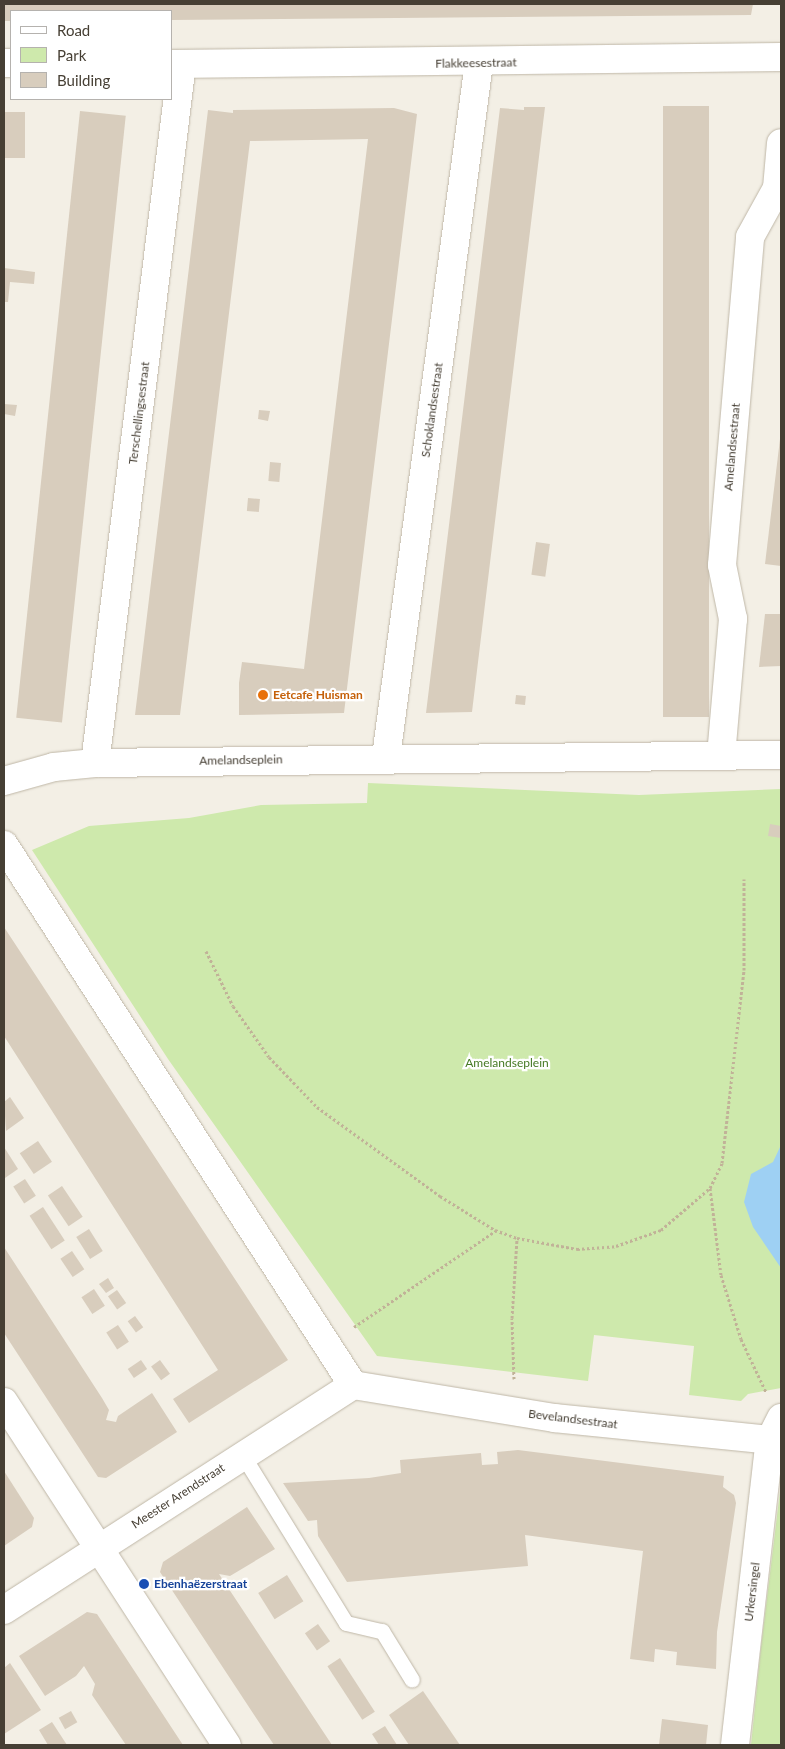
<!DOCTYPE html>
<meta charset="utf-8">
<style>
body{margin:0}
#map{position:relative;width:785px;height:1749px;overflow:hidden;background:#f3efe5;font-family:Lato,sans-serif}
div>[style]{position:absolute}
.green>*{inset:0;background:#cee9ac}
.water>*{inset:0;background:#9ed0f3}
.building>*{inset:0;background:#d8cdbd;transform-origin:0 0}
.path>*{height:3px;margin-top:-1.5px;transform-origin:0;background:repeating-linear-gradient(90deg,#c1b298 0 2.5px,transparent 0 5px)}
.roads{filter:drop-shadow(0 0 1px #bfb7a7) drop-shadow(0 0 1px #bfb7a7)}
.service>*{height:15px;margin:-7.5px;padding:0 7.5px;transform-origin:7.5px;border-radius:7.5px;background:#fff}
.minor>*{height:28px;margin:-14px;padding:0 14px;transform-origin:14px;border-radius:14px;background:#fff}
.dots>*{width:14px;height:14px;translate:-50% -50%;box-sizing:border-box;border:2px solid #fff;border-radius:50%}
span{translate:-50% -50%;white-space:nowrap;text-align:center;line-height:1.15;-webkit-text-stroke:4.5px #fff;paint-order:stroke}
.street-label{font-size:12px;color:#463f34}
.food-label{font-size:12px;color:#c56008;font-weight:700}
.left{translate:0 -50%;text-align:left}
.park-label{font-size:12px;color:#467a25}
.transit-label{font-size:12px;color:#164399;font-weight:700}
.frame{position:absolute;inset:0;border:5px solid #463f34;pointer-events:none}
.legend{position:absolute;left:10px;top:10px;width:162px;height:90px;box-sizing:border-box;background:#fff;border:1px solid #b5b2ae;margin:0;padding:6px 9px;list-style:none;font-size:15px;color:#463f34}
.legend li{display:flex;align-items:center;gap:10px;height:25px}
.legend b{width:25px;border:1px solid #b5b2ae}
</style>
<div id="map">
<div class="green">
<i style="clip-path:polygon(368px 783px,639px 795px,781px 789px,781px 1388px,748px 1394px,741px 1401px,689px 1395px,694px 1346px,594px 1335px,588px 1381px,377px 1356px,168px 1059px,32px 850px,89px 826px,189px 818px,261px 805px,367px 803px)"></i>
<i style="clip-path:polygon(781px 1483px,781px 1745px,751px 1745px,761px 1647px)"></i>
</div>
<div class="water">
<i style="clip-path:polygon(781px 1145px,781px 1268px,753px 1227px,744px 1202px,751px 1174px,773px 1162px)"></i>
</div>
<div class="building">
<i style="clip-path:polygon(4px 4px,753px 4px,751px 15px,171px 20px,171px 11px,11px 11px,11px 21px,4px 21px)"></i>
<i style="left:663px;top:106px;width:46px;height:611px"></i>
<i style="clip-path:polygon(524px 107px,545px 107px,472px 712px,426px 713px,500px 108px,524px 110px)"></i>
<i style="clip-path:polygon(394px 108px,417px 114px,344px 713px,239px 715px,239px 683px,242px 662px,304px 669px,368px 139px,250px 141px,180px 715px,135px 715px,208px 110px,233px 113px,233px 110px)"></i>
<i style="left:80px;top:111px;width:46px;height:610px;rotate:6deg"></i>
<i style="left:4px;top:112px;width:21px;height:46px"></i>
<i style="clip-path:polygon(4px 268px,35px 272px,34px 284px,10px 282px,8px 302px,4px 302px)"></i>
<i style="clip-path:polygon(4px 404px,17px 405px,15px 416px,4px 414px)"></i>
<i style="clip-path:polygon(259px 410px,270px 411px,268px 421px,258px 419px)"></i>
<i style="clip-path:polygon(780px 439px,781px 439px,781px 566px,765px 564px)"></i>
<i style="left:270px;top:462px;width:11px;height:19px;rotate:5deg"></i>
<i style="left:248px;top:498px;width:12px;height:13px;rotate:5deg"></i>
<i style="left:536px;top:542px;width:14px;height:33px;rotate:8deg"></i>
<i style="clip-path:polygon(765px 614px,781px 614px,781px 666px,759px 667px)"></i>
<i style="left:516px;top:695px;width:10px;height:9px;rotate:6deg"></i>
<i style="clip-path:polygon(770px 824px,781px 826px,781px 838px,768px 836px)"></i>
<i style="clip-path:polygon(4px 927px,288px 1360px,189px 1423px,173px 1399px,218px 1370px,4px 1036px)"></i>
<i style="clip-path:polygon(10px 1097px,24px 1118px,6px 1131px,4px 1102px)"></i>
<i style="left:38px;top:1141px;width:25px;height:22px;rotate:56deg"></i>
<i style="clip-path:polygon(4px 1147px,18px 1169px,5px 1178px,4px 1175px)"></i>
<i style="left:25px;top:1179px;width:20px;height:14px;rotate:57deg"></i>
<i style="left:62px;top:1186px;width:37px;height:17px;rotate:56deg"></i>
<i style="left:43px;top:1207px;width:40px;height:16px;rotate:57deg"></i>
<i style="left:89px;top:1229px;width:26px;height:15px;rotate:58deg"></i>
<i style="clip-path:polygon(4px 1247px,102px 1398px,109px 1410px,106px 1420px,116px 1422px,118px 1416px,152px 1393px,177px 1432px,106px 1478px,98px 1477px,4px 1333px)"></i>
<i style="left:72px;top:1251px;width:22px;height:14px;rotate:56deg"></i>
<i style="clip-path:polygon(108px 1278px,114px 1288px,106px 1293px,99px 1284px)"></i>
<i style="left:94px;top:1289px;width:20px;height:15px;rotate:57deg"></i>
<i style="left:117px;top:1290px;width:16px;height:11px;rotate:55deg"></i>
<i style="left:135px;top:1316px;width:14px;height:9px;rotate:54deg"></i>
<i style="left:118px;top:1325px;width:20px;height:14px;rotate:57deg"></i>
<i style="left:141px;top:1360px;width:11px;height:16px;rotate:56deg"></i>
<i style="left:160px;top:1360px;width:17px;height:11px;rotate:54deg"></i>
<i style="clip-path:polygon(518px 1450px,724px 1476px,723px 1487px,734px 1495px,736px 1503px,717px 1632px,716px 1669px,676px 1665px,677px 1652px,655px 1649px,654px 1662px,630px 1659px,643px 1551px,525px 1535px,528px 1566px,347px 1582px,318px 1536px,317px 1520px,308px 1521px,283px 1483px,369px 1478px,401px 1473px,400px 1460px,481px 1453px,482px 1465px,498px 1464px,497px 1452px)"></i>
<i style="clip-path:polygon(4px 1471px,34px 1518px,32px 1527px,4px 1546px)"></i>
<i style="clip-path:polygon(247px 1507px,275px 1549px,230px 1576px,219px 1574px,332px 1745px,274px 1745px,160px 1572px,163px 1562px)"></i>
<i style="left:287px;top:1575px;width:31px;height:34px;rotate:58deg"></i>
<i style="clip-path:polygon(87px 1612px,97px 1614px,183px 1745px,126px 1745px,92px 1695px,95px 1684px,84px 1666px,76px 1676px,45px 1696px,19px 1656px)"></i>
<i style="left:318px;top:1624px;width:21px;height:16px;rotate:55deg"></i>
<i style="left:340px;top:1658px;width:64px;height:15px;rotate:57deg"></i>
<i style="clip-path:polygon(10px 1663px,41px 1710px,4px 1734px,4px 1668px)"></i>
<i style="clip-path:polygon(423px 1691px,460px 1745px,409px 1745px,389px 1715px)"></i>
<i style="left:71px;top:1711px;width:13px;height:14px;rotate:61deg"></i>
<i style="clip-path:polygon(662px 1719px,708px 1725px,706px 1745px,659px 1745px)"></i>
<i style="clip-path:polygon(52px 1722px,67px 1745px,48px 1745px,39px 1730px)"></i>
<i style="clip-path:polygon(385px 1726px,397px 1745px,379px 1745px,372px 1734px)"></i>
</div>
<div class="path">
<i style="left:206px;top:951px;width:61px;rotate:63.9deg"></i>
<i style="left:233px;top:1006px;width:62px;rotate:54.8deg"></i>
<i style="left:269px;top:1057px;width:69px;rotate:46.2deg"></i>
<i style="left:317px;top:1107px;width:152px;rotate:35.9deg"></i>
<i style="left:440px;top:1196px;width:65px;rotate:31.7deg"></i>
<i style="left:495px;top:1230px;width:23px;rotate:20deg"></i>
<i style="left:517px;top:1238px;width:61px;rotate:10.4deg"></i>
<i style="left:577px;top:1249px;width:39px;rotate:-4deg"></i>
<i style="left:616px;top:1246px;width:48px;rotate:-19.6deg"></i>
<i style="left:661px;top:1230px;width:65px;rotate:-40.6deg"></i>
<i style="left:710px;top:1188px;width:28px;rotate:-64deg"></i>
<i style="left:722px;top:1163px;width:194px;rotate:-83.5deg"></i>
<i style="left:744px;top:970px;width:91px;rotate:-90deg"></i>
<i style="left:710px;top:1188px;width:88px;rotate:82.8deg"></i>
<i style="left:721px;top:1275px;width:67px;rotate:72.6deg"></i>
<i style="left:741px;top:1339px;width:59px;rotate:64.7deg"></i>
<i style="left:354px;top:1327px;width:171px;rotate:-34.2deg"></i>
<i style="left:514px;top:1379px;width:61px;rotate:-91.9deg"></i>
<i style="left:512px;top:1318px;width:80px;rotate:-86.4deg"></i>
</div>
<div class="roads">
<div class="service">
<i style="left:242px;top:1454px;width:198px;rotate:58.4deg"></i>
<i style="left:346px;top:1623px;width:37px;rotate:13deg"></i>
<i style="left:382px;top:1631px;width:57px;rotate:58.5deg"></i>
</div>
<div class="minor">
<i style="left:4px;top:63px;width:7px"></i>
<i style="left:171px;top:64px;width:610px;rotate:-0.66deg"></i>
<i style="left:721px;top:756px;width:138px;rotate:-85deg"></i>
<i style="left:733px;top:619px;width:55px;rotate:-101.5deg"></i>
<i style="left:722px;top:565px;width:329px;rotate:-85.1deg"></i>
<i style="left:750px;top:237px;width:56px;rotate:-61.1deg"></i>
<i style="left:777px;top:188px;width:45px;rotate:-84.9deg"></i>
<i style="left:386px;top:757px;width:700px;rotate:-82.37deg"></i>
<i style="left:95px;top:763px;width:704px;rotate:-82.91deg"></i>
<i style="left:4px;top:781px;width:52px;rotate:-15.6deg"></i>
<i style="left:54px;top:767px;width:41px;rotate:-5.6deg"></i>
<i style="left:95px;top:763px;width:686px;rotate:-0.67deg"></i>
<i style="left:4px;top:845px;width:643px;rotate:57.13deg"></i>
<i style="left:353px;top:1385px;width:204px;rotate:9.3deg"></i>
<i style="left:554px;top:1418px;width:217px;rotate:5.8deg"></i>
<i style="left:770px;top:1440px;width:25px;rotate:-63deg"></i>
<i style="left:4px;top:1402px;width:409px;rotate:57deg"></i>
<i style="left:4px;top:1610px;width:415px;rotate:-32.8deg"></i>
<i style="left:735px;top:1745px;width:307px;rotate:-83.5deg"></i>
</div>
</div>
<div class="dots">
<i style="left:263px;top:695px;background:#e8710a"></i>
<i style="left:144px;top:1584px;background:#1a4fb4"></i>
</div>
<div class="street-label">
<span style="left:476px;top:63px;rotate:-1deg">Flakkeesestraat</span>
<span style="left:432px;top:410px;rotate:-82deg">Schoklandsestraat</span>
<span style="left:139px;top:413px;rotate:-83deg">Terschellingsestraat</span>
<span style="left:732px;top:447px;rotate:-85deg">Amelandsestraat</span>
<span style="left:241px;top:760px;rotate:-1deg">Amelandseplein</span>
<span style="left:573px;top:1419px;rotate:7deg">Bevelandsestraat</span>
<span style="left:178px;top:1496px;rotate:-33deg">Meester Arendstraat</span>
<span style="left:752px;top:1592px;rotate:-83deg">Urkersingel</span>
</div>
<div class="food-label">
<span class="left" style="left:273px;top:695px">Eetcafe Huisman</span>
</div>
<div class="park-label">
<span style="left:507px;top:1063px">Amelandseplein</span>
</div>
<div class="transit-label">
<span class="left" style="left:154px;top:1584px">Ebenhaëzerstraat</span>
</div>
<div class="frame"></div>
<ul class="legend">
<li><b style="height:6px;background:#fff"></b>Road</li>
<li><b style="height:14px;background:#cee9ac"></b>Park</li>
<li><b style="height:14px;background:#d8cdbd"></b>Building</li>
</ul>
</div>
